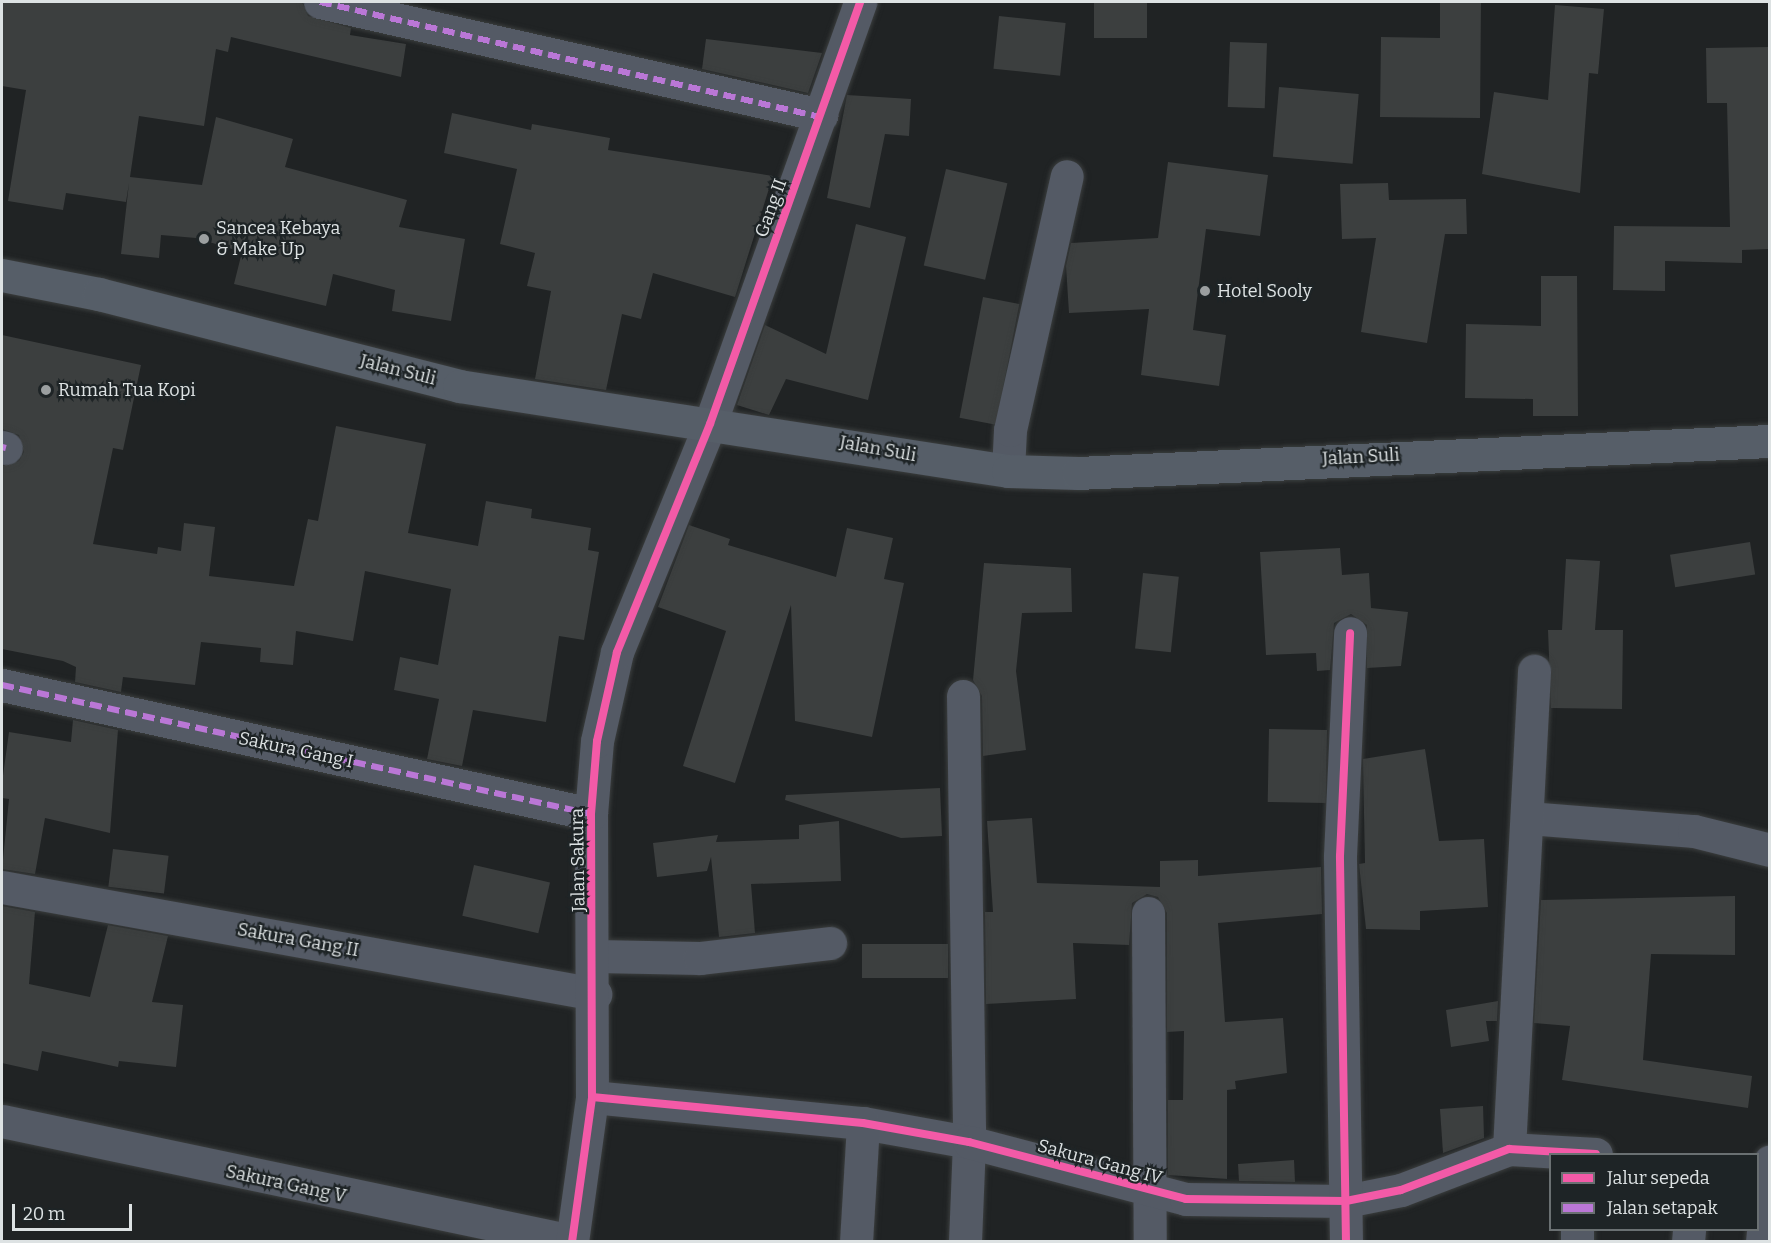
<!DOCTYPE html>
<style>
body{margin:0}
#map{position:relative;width:1771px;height:1243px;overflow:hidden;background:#202324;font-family:Bitter,serif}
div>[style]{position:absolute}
.building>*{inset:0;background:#3c3f3f;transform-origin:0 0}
.roads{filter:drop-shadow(0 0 2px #3b3e3e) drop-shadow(0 0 2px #3b3e3e)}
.street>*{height:33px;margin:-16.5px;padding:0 16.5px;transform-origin:16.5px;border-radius:16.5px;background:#545a65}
.secondary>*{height:33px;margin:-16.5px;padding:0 16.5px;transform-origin:16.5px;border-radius:16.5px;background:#565e68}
.quiet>*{height:6px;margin-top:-3px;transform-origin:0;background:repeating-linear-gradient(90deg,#ba77d6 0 12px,transparent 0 18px)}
.cycleway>*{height:8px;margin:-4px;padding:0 4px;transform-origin:4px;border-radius:4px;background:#f35aa7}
.dots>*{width:16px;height:16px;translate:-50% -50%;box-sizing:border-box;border:3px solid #1e2426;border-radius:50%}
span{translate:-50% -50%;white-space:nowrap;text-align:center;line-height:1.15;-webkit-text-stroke:4.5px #1e2426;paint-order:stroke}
.street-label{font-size:18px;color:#dde2e3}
.poi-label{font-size:18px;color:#dde2e3}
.left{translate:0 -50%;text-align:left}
.frame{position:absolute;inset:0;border:3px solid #dde2e3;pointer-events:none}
.legend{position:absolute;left:1549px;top:1153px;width:210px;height:78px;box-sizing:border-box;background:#1e2426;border:2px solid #6a7072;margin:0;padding:8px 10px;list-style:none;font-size:18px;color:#dde2e3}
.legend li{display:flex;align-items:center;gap:12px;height:30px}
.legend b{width:30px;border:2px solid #6a7072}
.scale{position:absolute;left:12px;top:1204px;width:120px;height:27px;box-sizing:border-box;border:3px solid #dde2e3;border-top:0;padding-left:8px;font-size:18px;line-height:21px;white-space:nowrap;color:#dde2e3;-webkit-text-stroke:4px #1e2426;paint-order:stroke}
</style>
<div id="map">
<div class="building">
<i style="clip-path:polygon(2px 2px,302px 2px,308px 16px,351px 28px,350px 35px,406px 44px,401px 77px,231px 37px,228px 52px,216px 49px,204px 126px,139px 116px,130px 177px,202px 185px,216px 117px,293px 139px,285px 167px,407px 200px,399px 227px,465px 239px,451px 321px,392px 311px,395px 290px,333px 274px,326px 306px,234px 284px,242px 252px,196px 238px,161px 235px,159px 258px,121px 254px,129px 183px,126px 202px,66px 193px,63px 210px,8px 201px,26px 90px,2px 86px)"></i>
<i style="left:1094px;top:2px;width:53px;height:36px"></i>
<i style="clip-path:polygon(1440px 2px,1481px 2px,1480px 118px,1380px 117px,1381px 37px,1440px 38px)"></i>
<i style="clip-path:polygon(1555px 5px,1604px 9px,1598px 74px,1589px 73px,1580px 193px,1482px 174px,1494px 92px,1548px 100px)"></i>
<i style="left:999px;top:16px;width:67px;height:53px;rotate:6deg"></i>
<i style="clip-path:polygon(706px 39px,822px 53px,808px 93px,702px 69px)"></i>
<i style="left:1230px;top:42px;width:37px;height:65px;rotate:2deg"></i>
<i style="clip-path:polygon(1769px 47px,1770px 249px,1742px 250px,1742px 263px,1665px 261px,1665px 291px,1613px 290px,1614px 226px,1730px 227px,1727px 103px,1707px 103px,1706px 48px)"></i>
<i style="left:1279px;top:87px;width:80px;height:70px;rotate:5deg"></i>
<i style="clip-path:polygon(847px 95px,911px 99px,909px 136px,885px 134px,870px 208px,827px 198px)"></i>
<i style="clip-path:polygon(452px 113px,531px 130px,532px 124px,610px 138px,608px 150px,773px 176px,735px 297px,653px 273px,641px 319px,622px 314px,606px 390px,535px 379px,551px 291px,527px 286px,535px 253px,500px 244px,517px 169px,444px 153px)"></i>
<i style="clip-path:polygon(1168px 162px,1268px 175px,1260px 236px,1206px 229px,1193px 330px,1226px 335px,1219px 386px,1141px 375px,1149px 309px,1069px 313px,1066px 266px,1071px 243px,1158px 238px)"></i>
<i style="left:946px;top:169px;width:63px;height:99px;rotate:13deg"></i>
<i style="clip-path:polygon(1388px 183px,1389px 200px,1466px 199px,1467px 234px,1445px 234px,1427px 343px,1361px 332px,1376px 238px,1342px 239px,1340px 184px)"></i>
<i style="clip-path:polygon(856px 224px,906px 237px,868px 400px,786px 379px,769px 415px,737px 405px,765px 325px,826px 354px)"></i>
<i style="clip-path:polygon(1541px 276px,1577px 276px,1578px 416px,1533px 416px,1533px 399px,1465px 398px,1466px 324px,1541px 326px)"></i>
<i style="left:983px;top:297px;width:37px;height:123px;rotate:11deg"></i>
<i style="clip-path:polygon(2px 335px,141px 365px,123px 450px,113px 448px,93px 544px,157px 554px,158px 547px,181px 551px,184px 523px,215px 527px,209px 576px,294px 586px,308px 519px,318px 521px,336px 426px,426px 444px,408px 533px,478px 546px,486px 501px,532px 509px,531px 518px,591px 528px,588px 550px,599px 552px,584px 640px,559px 636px,546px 722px,473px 710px,462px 766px,427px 759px,439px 699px,394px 690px,400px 657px,438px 665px,451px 589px,365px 571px,353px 641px,296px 631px,293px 665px,260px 662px,261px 648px,201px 642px,195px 685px,123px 677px,121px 692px,75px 682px,76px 667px,63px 661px,2px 649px,2px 466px,19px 461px,24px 452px,19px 435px,2px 429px)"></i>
<i style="clip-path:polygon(689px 525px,730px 539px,728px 545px,836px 577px,847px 528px,893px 538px,884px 579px,904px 583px,872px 737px,795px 721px,791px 605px,735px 783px,683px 766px,726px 631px,658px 607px)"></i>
<i style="left:1750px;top:542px;width:33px;height:81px;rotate:81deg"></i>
<i style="clip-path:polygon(1340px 548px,1342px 575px,1369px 573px,1371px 608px,1408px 612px,1401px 666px,1367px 668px,1367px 625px,1351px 614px,1334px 623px,1330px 670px,1317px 671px,1316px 653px,1266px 655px,1260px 552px)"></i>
<i style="clip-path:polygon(1566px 559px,1600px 561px,1595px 630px,1623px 630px,1622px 709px,1551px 708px,1548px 630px,1562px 630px)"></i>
<i style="clip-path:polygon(984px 563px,1071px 568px,1072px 612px,1022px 613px,1016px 671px,1026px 750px,983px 756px,982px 696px,973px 680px)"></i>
<i style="left:1143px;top:573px;width:36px;height:76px;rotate:6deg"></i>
<i style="clip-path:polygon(73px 720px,118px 730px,110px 833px,45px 818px,35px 874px,2px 869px,9px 799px,2px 798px,2px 783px,9px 732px,71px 742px)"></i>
<i style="left:1269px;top:729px;width:58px;height:73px;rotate:1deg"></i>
<i style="clip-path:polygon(1425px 749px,1439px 841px,1484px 839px,1488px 907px,1420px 911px,1420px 930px,1366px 929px,1359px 864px,1365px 863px,1363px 759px)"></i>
<i style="clip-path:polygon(940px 788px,942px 836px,901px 838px,785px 800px,786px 795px)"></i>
<i style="clip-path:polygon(1032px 818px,1037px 883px,1160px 887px,1160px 861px,1198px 860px,1198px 876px,1321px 867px,1322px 914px,1218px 923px,1225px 1022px,1283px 1018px,1287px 1073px,1235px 1081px,1236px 1089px,1227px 1090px,1227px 1179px,1168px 1175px,1168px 1100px,1183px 1100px,1184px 1031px,1167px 1032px,1167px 913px,1158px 897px,1147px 894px,1132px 903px,1129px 945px,1073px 943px,1076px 999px,986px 1004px,985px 912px,993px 912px,987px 821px)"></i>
<i style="clip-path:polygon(839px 821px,841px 881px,751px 884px,755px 933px,719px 937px,711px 857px,707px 871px,657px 877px,653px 843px,718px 835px,716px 842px,799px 839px,799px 825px)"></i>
<i style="left:113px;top:849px;width:56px;height:38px;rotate:7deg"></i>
<i style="left:474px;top:865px;width:78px;height:52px;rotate:13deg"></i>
<i style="clip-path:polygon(1735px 896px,1735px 955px,1651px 954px,1643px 1060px,1752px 1076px,1748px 1108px,1562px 1080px,1570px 1026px,1534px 1023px,1541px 900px)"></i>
<i style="clip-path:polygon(2px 906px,35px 912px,29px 984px,90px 997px,108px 925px,168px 936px,152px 1002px,183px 1005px,176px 1067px,119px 1061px,118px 1067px,42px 1051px,38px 1071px,2px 1063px)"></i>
<i style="left:948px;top:944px;width:34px;height:86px;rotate:90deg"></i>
<i style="clip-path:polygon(1498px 1001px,1497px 1021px,1486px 1021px,1489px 1041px,1451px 1047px,1446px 1010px)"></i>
<i style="clip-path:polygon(1483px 1106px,1484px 1138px,1443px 1153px,1440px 1109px)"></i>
<i style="clip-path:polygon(1294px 1160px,1295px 1182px,1239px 1181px,1238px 1164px)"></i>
</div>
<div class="roads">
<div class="street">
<i style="left:320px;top:2px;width:514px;rotate:12.71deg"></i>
<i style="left:2px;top:447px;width:4px;rotate:14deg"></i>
<i style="left:1008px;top:471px;width:41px;rotate:-87.2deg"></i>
<i style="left:1010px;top:430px;width:260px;rotate:-77.4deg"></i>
<i style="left:2px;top:685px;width:603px;rotate:12.35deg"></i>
<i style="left:963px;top:696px;width:446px;rotate:89.2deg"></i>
<i style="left:969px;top:1142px;width:100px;rotate:92.3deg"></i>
<i style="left:1528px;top:818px;width:167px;rotate:4.5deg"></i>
<i style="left:1694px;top:831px;width:78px;rotate:14deg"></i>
<i style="left:2px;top:887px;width:603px;rotate:10.23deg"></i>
<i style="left:1148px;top:913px;width:329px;rotate:89.7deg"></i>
<i style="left:595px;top:956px;width:105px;rotate:1.1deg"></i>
<i style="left:700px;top:958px;width:131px;rotate:-6.6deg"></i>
<i style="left:592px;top:1097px;width:272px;rotate:5.5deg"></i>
<i style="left:863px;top:1123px;width:108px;rotate:10.2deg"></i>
<i style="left:969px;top:1142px;width:224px;rotate:14.7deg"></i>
<i style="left:1186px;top:1199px;width:160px;rotate:0.7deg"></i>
<i style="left:1346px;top:1201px;width:56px;rotate:-11.3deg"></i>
<i style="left:1401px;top:1190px;width:116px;rotate:-20.8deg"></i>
<i style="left:1509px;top:1149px;width:87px;rotate:3.3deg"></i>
<i style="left:2px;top:1121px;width:582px;rotate:11.89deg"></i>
<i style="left:1509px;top:1149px;width:479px;rotate:-87deg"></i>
<i style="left:572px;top:1242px;width:146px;rotate:-82.1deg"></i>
<i style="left:592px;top:1097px;width:283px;rotate:-90.2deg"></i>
<i style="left:591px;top:814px;width:73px;rotate:-85.3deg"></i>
<i style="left:597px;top:741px;width:91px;rotate:-77.3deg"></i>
<i style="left:617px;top:652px;width:246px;rotate:-67.8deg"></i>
<i style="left:710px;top:424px;width:448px;rotate:-70.4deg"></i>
<i style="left:856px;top:1242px;width:119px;rotate:-86.6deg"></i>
<i style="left:1346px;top:1242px;width:386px;rotate:-90.9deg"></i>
<i style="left:1340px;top:856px;width:223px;rotate:-87.4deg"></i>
<i style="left:1577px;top:1242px;width:12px;rotate:-90deg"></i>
<i style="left:1688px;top:1242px;width:12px;rotate:-85deg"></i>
<i style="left:1762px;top:1242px;width:81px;rotate:-84.4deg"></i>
</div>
<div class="secondary">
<i style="left:2px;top:275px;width:99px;rotate:11.1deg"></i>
<i style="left:99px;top:294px;width:372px;rotate:14.3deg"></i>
<i style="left:459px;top:386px;width:556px;rotate:8.8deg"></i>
<i style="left:1008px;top:471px;width:70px;rotate:1.6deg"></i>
<i style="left:1078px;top:473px;width:693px;rotate:-2.65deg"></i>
</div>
</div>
<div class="quiet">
<i style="left:320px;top:2px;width:513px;rotate:12.95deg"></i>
<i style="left:2px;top:447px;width:4px;rotate:14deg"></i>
<i style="left:2px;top:685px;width:603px;rotate:12.35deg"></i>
</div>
<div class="cycleway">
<i style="left:592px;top:1097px;width:272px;rotate:5.5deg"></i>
<i style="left:863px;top:1123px;width:108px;rotate:10.2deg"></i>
<i style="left:969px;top:1142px;width:224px;rotate:14.7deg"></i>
<i style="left:1186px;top:1199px;width:160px;rotate:0.7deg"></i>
<i style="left:1346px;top:1201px;width:56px;rotate:-11.3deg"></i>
<i style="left:1401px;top:1190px;width:116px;rotate:-20.8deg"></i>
<i style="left:1509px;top:1149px;width:87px;rotate:3.3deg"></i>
<i style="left:572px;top:1242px;width:146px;rotate:-82.1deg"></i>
<i style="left:592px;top:1097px;width:283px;rotate:-90.2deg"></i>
<i style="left:591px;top:814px;width:73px;rotate:-85.3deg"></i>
<i style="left:597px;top:741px;width:91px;rotate:-77.3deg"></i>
<i style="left:617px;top:652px;width:246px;rotate:-67.8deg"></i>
<i style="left:710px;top:424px;width:448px;rotate:-70.4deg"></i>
<i style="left:1346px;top:1242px;width:386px;rotate:-90.9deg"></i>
<i style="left:1340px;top:856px;width:223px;rotate:-87.4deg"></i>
</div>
<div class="dots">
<i style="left:204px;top:239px;background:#9b9fa0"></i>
<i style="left:1205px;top:291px;background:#9b9fa0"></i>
<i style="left:46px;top:390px;background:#9b9fa0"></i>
</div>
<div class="street-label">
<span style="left:771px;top:208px;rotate:-70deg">Gang II</span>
<span style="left:398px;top:370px;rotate:14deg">Jalan Suli</span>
<span style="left:878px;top:449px;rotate:10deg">Jalan Suli</span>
<span style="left:1361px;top:457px;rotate:-3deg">Jalan Suli</span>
<span style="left:296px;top:750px;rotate:12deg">Sakura Gang I</span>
<span style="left:578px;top:860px;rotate:-91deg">Jalan Sakura</span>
<span style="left:298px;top:940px;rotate:10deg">Sakura Gang II</span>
<span style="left:1100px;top:1162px;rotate:15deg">Sakura Gang IV</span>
<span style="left:286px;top:1184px;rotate:12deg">Sakura Gang V</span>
</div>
<div class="poi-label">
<span class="left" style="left:216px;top:239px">Sancea Kebaya<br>&amp; Make Up</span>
<span class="left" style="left:1217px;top:291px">Hotel Sooly</span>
<span class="left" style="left:58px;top:390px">Rumah Tua Kopi</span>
</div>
<div class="frame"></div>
<ul class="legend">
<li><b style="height:8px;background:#f35aa7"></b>Jalur sepeda</li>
<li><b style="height:8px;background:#ba77d6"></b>Jalan setapak</li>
</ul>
<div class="scale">20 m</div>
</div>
